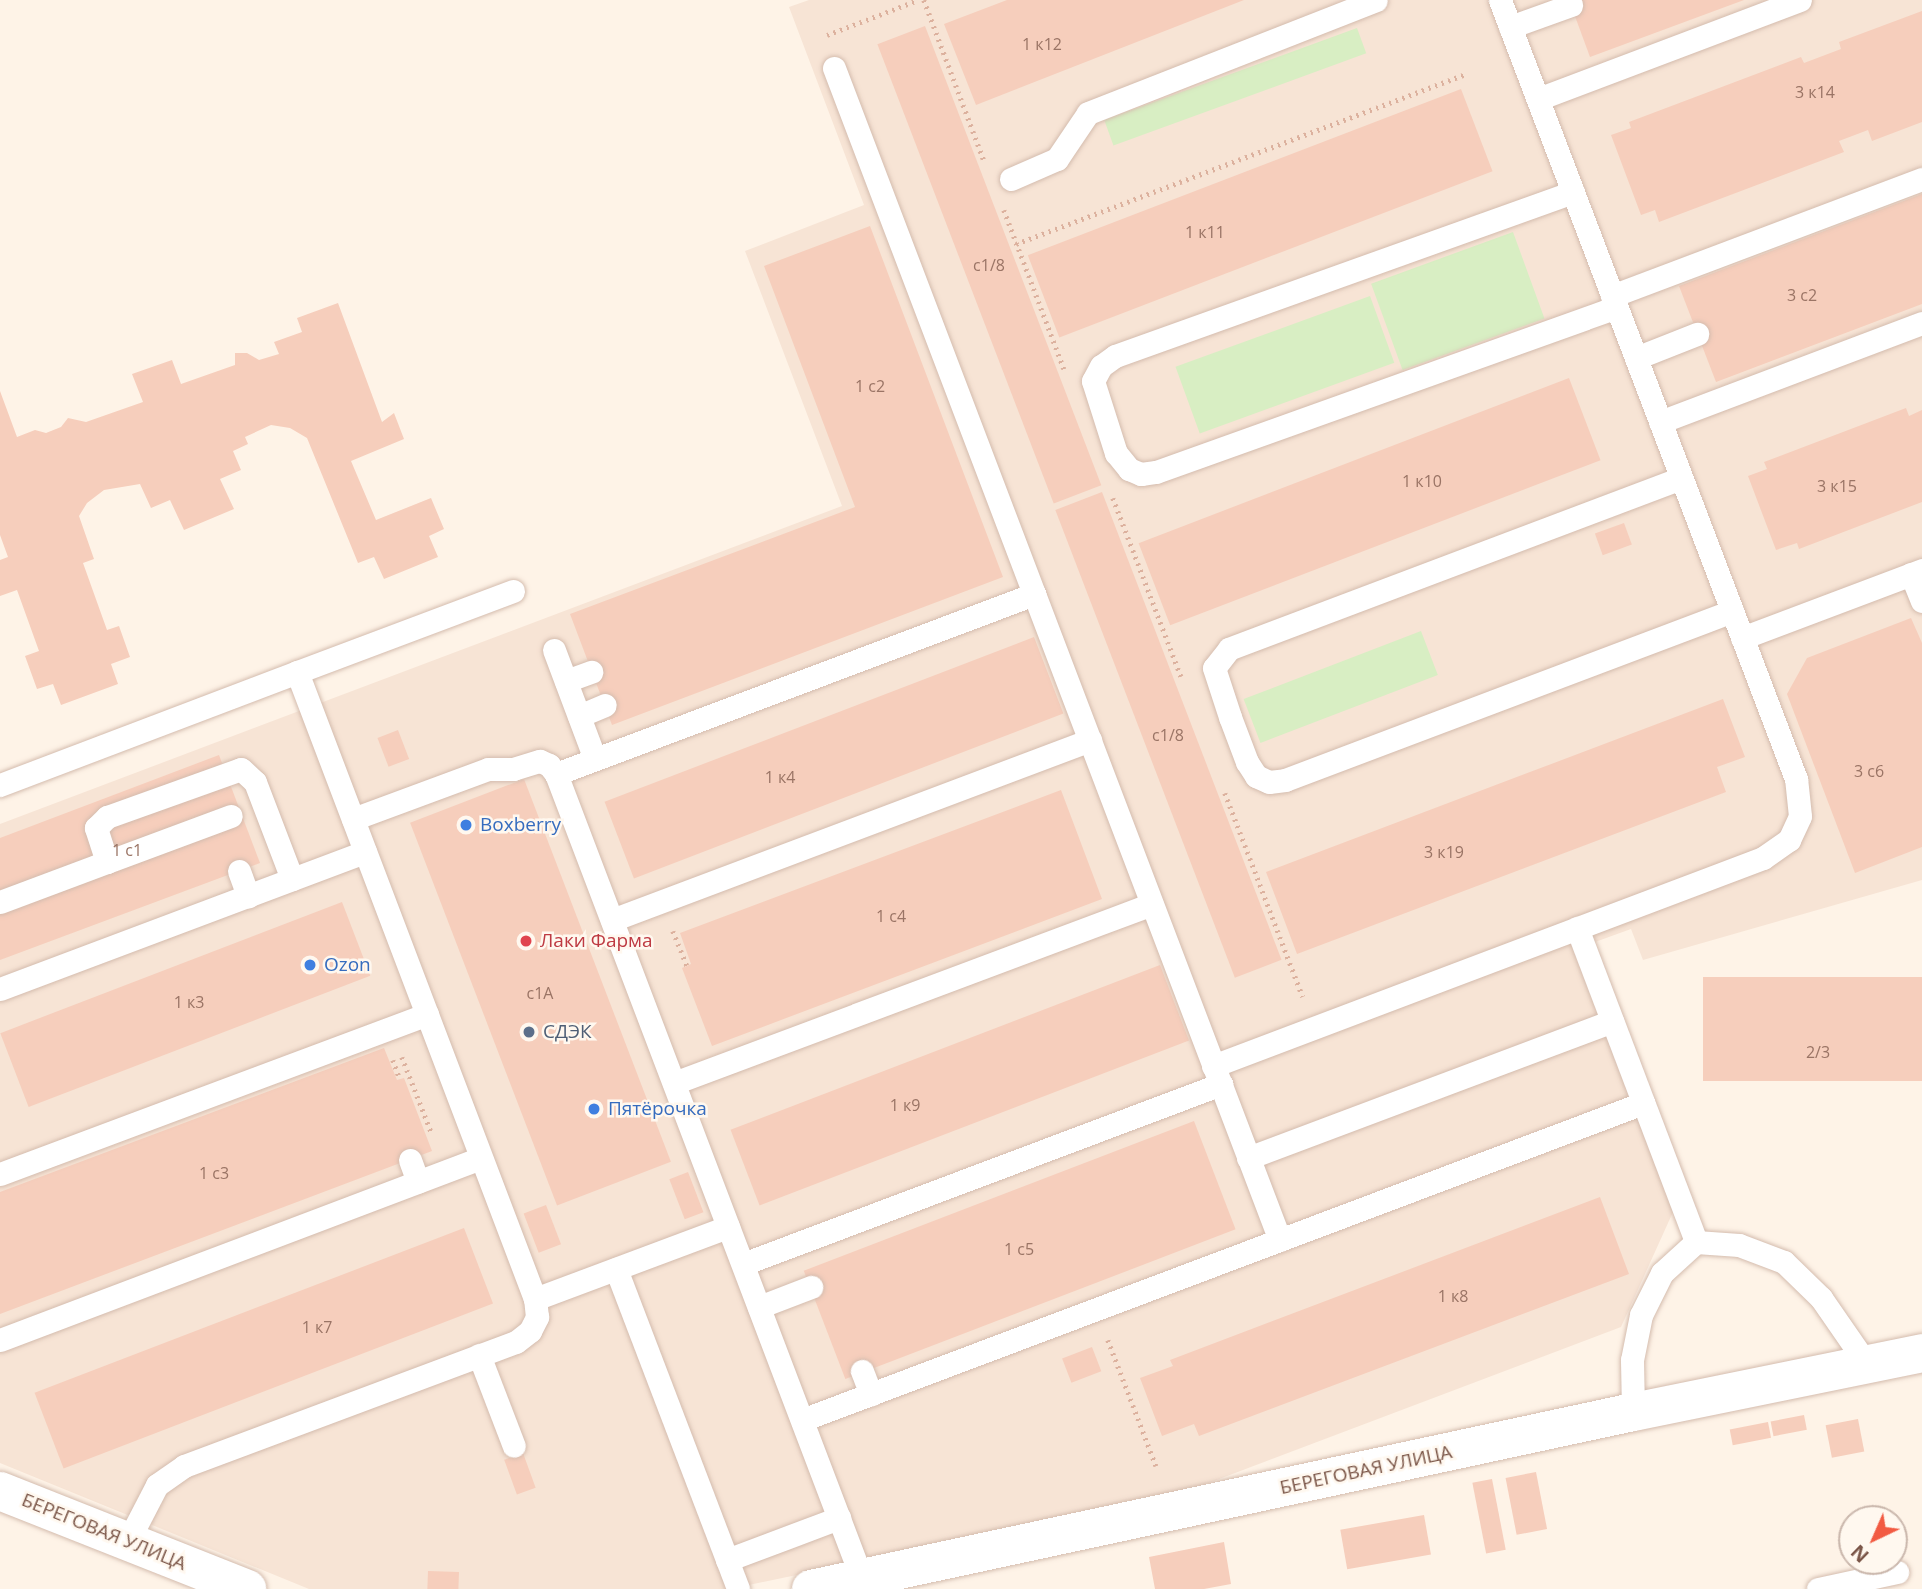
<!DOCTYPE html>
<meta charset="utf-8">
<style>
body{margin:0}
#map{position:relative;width:1922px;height:1589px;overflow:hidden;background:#fef3e7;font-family:"Open Sans",sans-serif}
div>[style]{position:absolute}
.residential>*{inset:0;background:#f7e4d5}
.green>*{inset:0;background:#d8eec3;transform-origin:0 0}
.building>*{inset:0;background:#f6cebc;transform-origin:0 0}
.path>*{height:4.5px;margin-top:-2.25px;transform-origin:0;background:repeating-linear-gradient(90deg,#dcb19e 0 2px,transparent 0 7px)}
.roads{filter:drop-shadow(0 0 2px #d4bcae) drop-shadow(0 0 2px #d4bcae)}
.lane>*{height:23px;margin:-11.5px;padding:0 11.5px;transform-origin:11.5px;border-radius:11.5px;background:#fff}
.street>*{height:38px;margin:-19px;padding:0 19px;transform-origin:19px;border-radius:19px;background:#fff}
.dots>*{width:19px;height:19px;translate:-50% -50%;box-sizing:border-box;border:4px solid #fff8ef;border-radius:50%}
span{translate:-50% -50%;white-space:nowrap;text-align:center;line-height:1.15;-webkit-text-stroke:5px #fff8ef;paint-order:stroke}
.number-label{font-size:16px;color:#9a7465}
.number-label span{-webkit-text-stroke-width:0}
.shop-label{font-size:19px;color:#366cbe}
.left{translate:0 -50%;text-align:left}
.health-label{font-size:19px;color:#be3a42}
.service-label{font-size:19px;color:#4e5e75}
.street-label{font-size:19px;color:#7b5648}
.north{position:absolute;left:1838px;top:1505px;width:70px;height:70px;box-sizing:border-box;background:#fff8ef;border:2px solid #cab7ac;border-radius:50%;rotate:224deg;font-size:19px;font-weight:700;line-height:28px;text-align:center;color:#7b5648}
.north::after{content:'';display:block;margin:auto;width:24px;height:32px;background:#f25b42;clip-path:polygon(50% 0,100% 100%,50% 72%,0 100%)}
</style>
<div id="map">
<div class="residential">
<i style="clip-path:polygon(809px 0,1922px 0,1922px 880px,1643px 960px,1631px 929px,1573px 950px,1673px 1212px,1621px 1327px,1177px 1495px,730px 1589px,309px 1589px,0 1463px,0 824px,842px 506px,745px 251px,864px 205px,789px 7px)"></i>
</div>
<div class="green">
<i style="left:1357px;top:28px;width:27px;height:269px;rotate:70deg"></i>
<i style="left:1513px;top:232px;width:92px;height:151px;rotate:70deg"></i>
<i style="left:1370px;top:296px;width:71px;height:207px;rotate:70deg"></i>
<i style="left:1421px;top:631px;width:47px;height:190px;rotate:69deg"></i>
</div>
<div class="building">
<i style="clip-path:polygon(1007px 0,1244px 0,976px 105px,944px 24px)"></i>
<i style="clip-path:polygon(1569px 0,1744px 0,1590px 57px)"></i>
<i style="clip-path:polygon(1922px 11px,1922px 122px,1872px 141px,1868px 130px,1839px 141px,1844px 152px,1659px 222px,1655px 210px,1641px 215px,1611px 135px,1631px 128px,1629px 122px,1801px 57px,1804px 63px,1841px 49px,1839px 42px)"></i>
<i style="left:925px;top:26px;width:492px;height:51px;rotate:69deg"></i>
<i style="left:1461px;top:89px;width:88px;height:464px;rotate:69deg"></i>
<i style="clip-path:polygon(1922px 194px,1922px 304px,1716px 382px,1679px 286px)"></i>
<i style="clip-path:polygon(870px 226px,1003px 577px,612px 725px,570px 614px,855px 507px,764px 266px)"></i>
<i style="clip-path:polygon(338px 303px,382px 422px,394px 413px,404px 439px,351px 461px,376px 520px,431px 498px,444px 529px,429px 536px,438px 557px,384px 579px,374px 557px,358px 563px,307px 438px,290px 428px,271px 425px,245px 437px,248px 444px,233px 451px,241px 470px,220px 479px,234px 509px,184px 530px,170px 500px,151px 508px,140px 484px,104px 490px,87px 503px,79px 516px,94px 559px,83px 563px,107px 630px,119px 626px,130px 657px,111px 664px,118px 684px,61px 705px,53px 684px,37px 689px,25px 656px,39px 651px,17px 590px,0 596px,0 560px,8px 557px,0 535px,0 391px,17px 437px,35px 430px,46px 433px,61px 427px,68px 418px,86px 422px,143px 402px,132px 374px,172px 360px,181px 384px,235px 365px,235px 353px,247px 353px,259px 360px,279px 354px,274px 342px,302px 332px,297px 318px)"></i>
<i style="left:1569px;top:378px;width:88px;height:461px;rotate:69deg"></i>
<i style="clip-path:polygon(1906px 408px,1909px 416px,1922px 410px,1922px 502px,1799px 549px,1797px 543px,1776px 550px,1748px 476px,1767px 469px,1764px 462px)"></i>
<i style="left:1102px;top:492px;width:501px;height:50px;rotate:69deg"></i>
<i style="left:1624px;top:523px;width:23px;height:31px;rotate:70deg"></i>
<i style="clip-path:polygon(1911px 618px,1922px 643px,1922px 847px,1855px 873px,1787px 694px,1807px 658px)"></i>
<i style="left:1034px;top:637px;width:82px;height:460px;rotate:69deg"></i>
<i style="clip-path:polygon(1723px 699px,1745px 757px,1717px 767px,1726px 792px,1297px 954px,1266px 872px)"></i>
<i style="left:398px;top:730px;width:31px;height:22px;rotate:69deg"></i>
<i style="clip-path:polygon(219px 755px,260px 863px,0 960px,0 838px)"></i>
<i style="left:524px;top:779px;width:410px;height:122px;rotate:69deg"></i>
<i style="clip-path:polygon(1061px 790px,1102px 899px,712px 1046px,682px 968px,691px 964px,680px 933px)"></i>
<i style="left:342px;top:902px;width:79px;height:366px;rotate:69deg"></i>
<i style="left:1160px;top:965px;width:81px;height:460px;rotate:69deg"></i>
<i style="left:1922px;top:977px;width:104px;height:219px;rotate:90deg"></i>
<i style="clip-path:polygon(384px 1048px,397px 1080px,404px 1078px,432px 1151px,0 1314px,0 1192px)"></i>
<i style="left:1194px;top:1121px;width:116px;height:418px;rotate:69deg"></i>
<i style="left:688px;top:1172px;width:43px;height:20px;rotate:69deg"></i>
<i style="clip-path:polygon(1600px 1197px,1629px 1274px,1199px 1436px,1194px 1424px,1162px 1436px,1140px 1378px,1173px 1366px,1170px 1360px)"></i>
<i style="left:546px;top:1205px;width:42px;height:24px;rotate:69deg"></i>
<i style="left:464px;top:1228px;width:81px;height:460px;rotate:69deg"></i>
<i style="left:1092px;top:1347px;width:26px;height:32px;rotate:69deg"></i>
<i style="left:1804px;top:1415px;width:15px;height:34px;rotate:79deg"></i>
<i style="left:1858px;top:1419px;width:33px;height:33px;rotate:79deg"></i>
<i style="left:1768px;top:1422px;width:16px;height:39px;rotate:79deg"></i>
<i style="left:523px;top:1453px;width:37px;height:20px;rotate:70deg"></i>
<i style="left:1536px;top:1472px;width:58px;height:31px;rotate:79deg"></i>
<i style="left:1492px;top:1479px;width:72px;height:20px;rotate:79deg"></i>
<i style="left:1424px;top:1515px;width:40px;height:85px;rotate:80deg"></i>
<i style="clip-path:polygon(1224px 1542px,1231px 1584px,1204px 1589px,1155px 1589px,1149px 1557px)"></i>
<i style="left:428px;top:1571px;width:31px;height:18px;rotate:2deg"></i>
</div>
<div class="path">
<i style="left:924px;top:0;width:174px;rotate:69.5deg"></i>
<i style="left:827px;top:35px;width:97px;rotate:-21deg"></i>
<i style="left:1004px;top:210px;width:170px;rotate:69.3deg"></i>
<i style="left:1016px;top:244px;width:479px;rotate:-20.7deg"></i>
<i style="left:1113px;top:498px;width:191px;rotate:69.1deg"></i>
<i style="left:1225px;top:793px;width:218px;rotate:69.1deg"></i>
<i style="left:673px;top:931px;width:38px;rotate:68deg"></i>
<i style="left:402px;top:1057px;width:83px;rotate:68.7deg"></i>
<i style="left:393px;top:1060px;width:20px;rotate:70deg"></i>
<i style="left:1108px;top:1340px;width:135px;rotate:69.1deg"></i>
</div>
<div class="roads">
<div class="lane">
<i style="left:1510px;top:27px;width:65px;rotate:-19.8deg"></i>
<i style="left:834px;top:68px;width:1254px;rotate:69.17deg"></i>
<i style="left:1538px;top:99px;width:280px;rotate:-20.7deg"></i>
<i style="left:1011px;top:179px;width:50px;rotate:-23.5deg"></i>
<i style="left:1057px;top:159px;width:55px;rotate:-56deg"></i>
<i style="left:1088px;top:113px;width:309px;rotate:-21.4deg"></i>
<i style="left:1573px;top:192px;width:486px;rotate:160.3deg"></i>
<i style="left:1115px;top:356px;width:17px;rotate:144deg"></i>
<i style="left:1101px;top:366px;width:17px;rotate:118deg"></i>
<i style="left:1093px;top:381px;width:76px;rotate:72.3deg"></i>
<i style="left:1116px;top:453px;width:21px;rotate:51deg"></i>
<i style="left:1129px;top:469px;width:13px;rotate:23deg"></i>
<i style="left:1141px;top:474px;width:15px;rotate:-8deg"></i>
<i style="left:1156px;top:472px;width:489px;rotate:-19.7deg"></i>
<i style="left:1612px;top:296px;width:331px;rotate:-20.7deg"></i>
<i style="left:1636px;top:358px;width:66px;rotate:-21.5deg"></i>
<i style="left:1660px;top:422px;width:280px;rotate:-20.7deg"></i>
<i style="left:1681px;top:478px;width:483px;rotate:159.3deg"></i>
<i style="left:1229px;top:649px;width:24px;rotate:128deg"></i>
<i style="left:1214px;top:668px;width:52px;rotate:71.9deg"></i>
<i style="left:1230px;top:717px;width:48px;rotate:69.3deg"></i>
<i style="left:1247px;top:762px;width:17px;rotate:57deg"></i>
<i style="left:1256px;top:776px;width:14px;rotate:25deg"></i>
<i style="left:1269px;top:782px;width:16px;rotate:-7deg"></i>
<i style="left:1285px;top:780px;width:478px;rotate:-20.7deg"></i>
<i style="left:1911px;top:574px;width:29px;rotate:68deg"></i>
<i style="left:513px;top:591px;width:231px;rotate:159.4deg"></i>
<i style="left:297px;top:672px;width:671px;rotate:69.21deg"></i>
<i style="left:1742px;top:638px;width:192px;rotate:-20.7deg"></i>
<i style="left:554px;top:650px;width:116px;rotate:69.4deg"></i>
<i style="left:566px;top:681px;width:27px;rotate:-20deg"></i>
<i style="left:579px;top:716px;width:28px;rotate:-23deg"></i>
<i style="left:0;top:785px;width:318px;rotate:-20.8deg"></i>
<i style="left:353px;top:819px;width:144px;rotate:-20.3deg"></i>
<i style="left:488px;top:769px;width:25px"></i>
<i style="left:513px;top:769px;width:28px;rotate:-17deg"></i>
<i style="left:540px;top:761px;width:10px;rotate:24deg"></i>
<i style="left:549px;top:765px;width:11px;rotate:52deg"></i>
<i style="left:107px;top:862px;width:132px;rotate:-20.4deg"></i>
<i style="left:239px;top:871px;width:27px;rotate:70deg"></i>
<i style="left:0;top:902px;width:114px;rotate:-20.5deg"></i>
<i style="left:107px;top:862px;width:36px;rotate:-108deg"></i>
<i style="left:96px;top:828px;width:16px;rotate:-45deg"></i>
<i style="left:107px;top:817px;width:142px;rotate:-19.7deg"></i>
<i style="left:241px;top:769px;width:19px;rotate:43deg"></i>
<i style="left:255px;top:782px;width:104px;rotate:69.1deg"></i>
<i style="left:612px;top:920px;width:511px;rotate:-20.63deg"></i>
<i style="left:1577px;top:928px;width:336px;rotate:69.2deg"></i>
<i style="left:0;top:989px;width:390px;rotate:-20.6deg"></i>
<i style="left:1213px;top:1066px;width:588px;rotate:-20.72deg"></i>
<i style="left:1763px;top:858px;width:32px;rotate:-35deg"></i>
<i style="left:1789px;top:840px;width:26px;rotate:-65deg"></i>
<i style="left:1800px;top:816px;width:37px;rotate:-96deg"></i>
<i style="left:1796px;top:779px;width:833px;rotate:-110.81deg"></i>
<i style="left:674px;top:1083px;width:510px;rotate:-20.53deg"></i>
<i style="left:1248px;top:1158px;width:389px;rotate:-20.6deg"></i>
<i style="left:410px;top:1160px;width:23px;rotate:70deg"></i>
<i style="left:0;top:1174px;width:456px;rotate:-20.5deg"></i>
<i style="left:743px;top:1264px;width:511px;rotate:-20.63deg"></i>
<i style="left:616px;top:1269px;width:342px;rotate:69.1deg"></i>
<i style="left:759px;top:1307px;width:56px;rotate:-21deg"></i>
<i style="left:0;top:1340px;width:514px;rotate:-20.73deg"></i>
<i style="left:479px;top:1355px;width:97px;rotate:69deg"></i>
<i style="left:862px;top:1371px;width:25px;rotate:69deg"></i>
<i style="left:1633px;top:1412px;width:52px;rotate:-91.1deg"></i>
<i style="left:1632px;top:1360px;width:46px;rotate:-78.7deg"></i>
<i style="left:1641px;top:1315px;width:47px;rotate:-63.4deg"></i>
<i style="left:1662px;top:1273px;width:46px;rotate:-42.4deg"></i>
<i style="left:1696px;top:1242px;width:43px;rotate:4deg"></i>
<i style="left:1739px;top:1245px;width:48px;rotate:20.7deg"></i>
<i style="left:1784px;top:1262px;width:52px;rotate:44.2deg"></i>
<i style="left:1821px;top:1298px;width:79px;rotate:55.3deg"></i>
<i style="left:802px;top:1420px;width:899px;rotate:-20.65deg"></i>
<i style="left:128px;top:1541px;width:63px;rotate:-62.6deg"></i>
<i style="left:157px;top:1485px;width:33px;rotate:-35deg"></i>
<i style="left:184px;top:1466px;width:354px;rotate:-20.5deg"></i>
<i style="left:516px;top:1342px;width:18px;rotate:-38deg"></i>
<i style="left:530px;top:1331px;width:16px;rotate:-63deg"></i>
<i style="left:537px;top:1317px;width:18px;rotate:-96deg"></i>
<i style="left:535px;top:1299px;width:206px;rotate:-20.5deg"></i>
<i style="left:727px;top:1560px;width:120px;rotate:-20.6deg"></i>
<i style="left:862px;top:1579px;width:861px;rotate:-110.81deg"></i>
<i style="left:556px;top:774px;width:511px;rotate:-20.63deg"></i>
<i style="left:1818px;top:1589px;width:81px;rotate:-12.1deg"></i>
</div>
<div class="street">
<i style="left:0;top:1491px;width:266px;rotate:21.6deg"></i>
<i style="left:811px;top:1589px;width:841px;rotate:-12.15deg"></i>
<i style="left:1633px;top:1412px;width:295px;rotate:-11.5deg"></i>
</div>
</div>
<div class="dots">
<i style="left:466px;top:825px;background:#3f7fe0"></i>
<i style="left:526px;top:941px;background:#e0444e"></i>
<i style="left:310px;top:965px;background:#3f7fe0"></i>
<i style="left:529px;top:1032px;background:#5c6f8a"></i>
<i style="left:594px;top:1109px;background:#3f7fe0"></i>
</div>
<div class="number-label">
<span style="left:1042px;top:44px">1 к12</span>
<span style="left:1815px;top:92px">3 к14</span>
<span style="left:1205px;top:232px">1 к11</span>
<span style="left:989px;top:265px">с1/8</span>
<span style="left:1802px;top:295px">3 с2</span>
<span style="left:870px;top:386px">1 с2</span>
<span style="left:1422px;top:481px">1 к10</span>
<span style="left:1837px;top:486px">3 к15</span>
<span style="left:1168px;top:735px">с1/8</span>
<span style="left:1869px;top:771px">3 с6</span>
<span style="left:780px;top:777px">1 к4</span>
<span style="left:127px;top:850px">1 с1</span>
<span style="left:1444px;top:852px">3 к19</span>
<span style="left:891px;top:916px">1 с4</span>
<span style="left:540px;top:993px">с1А</span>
<span style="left:189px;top:1002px">1 к3</span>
<span style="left:1818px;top:1052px">2/3</span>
<span style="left:905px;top:1105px">1 к9</span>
<span style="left:214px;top:1173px">1 с3</span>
<span style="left:1019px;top:1249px">1 с5</span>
<span style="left:1453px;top:1296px">1 к8</span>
<span style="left:317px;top:1327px">1 к7</span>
</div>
<div class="shop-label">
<span class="left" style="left:480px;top:825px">Boxberry</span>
<span class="left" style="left:324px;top:965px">Ozon</span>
<span class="left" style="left:608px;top:1109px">Пятёрочка</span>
</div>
<div class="health-label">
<span class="left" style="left:540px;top:941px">Лаки Фарма</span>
</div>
<div class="service-label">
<span class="left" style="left:543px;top:1032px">СДЭК</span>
</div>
<div class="street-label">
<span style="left:1366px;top:1470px;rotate:-12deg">БЕРЕГОВАЯ УЛИЦА</span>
<span style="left:104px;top:1532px;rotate:22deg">БЕРЕГОВАЯ УЛИЦА</span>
</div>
<div class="north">N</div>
</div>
